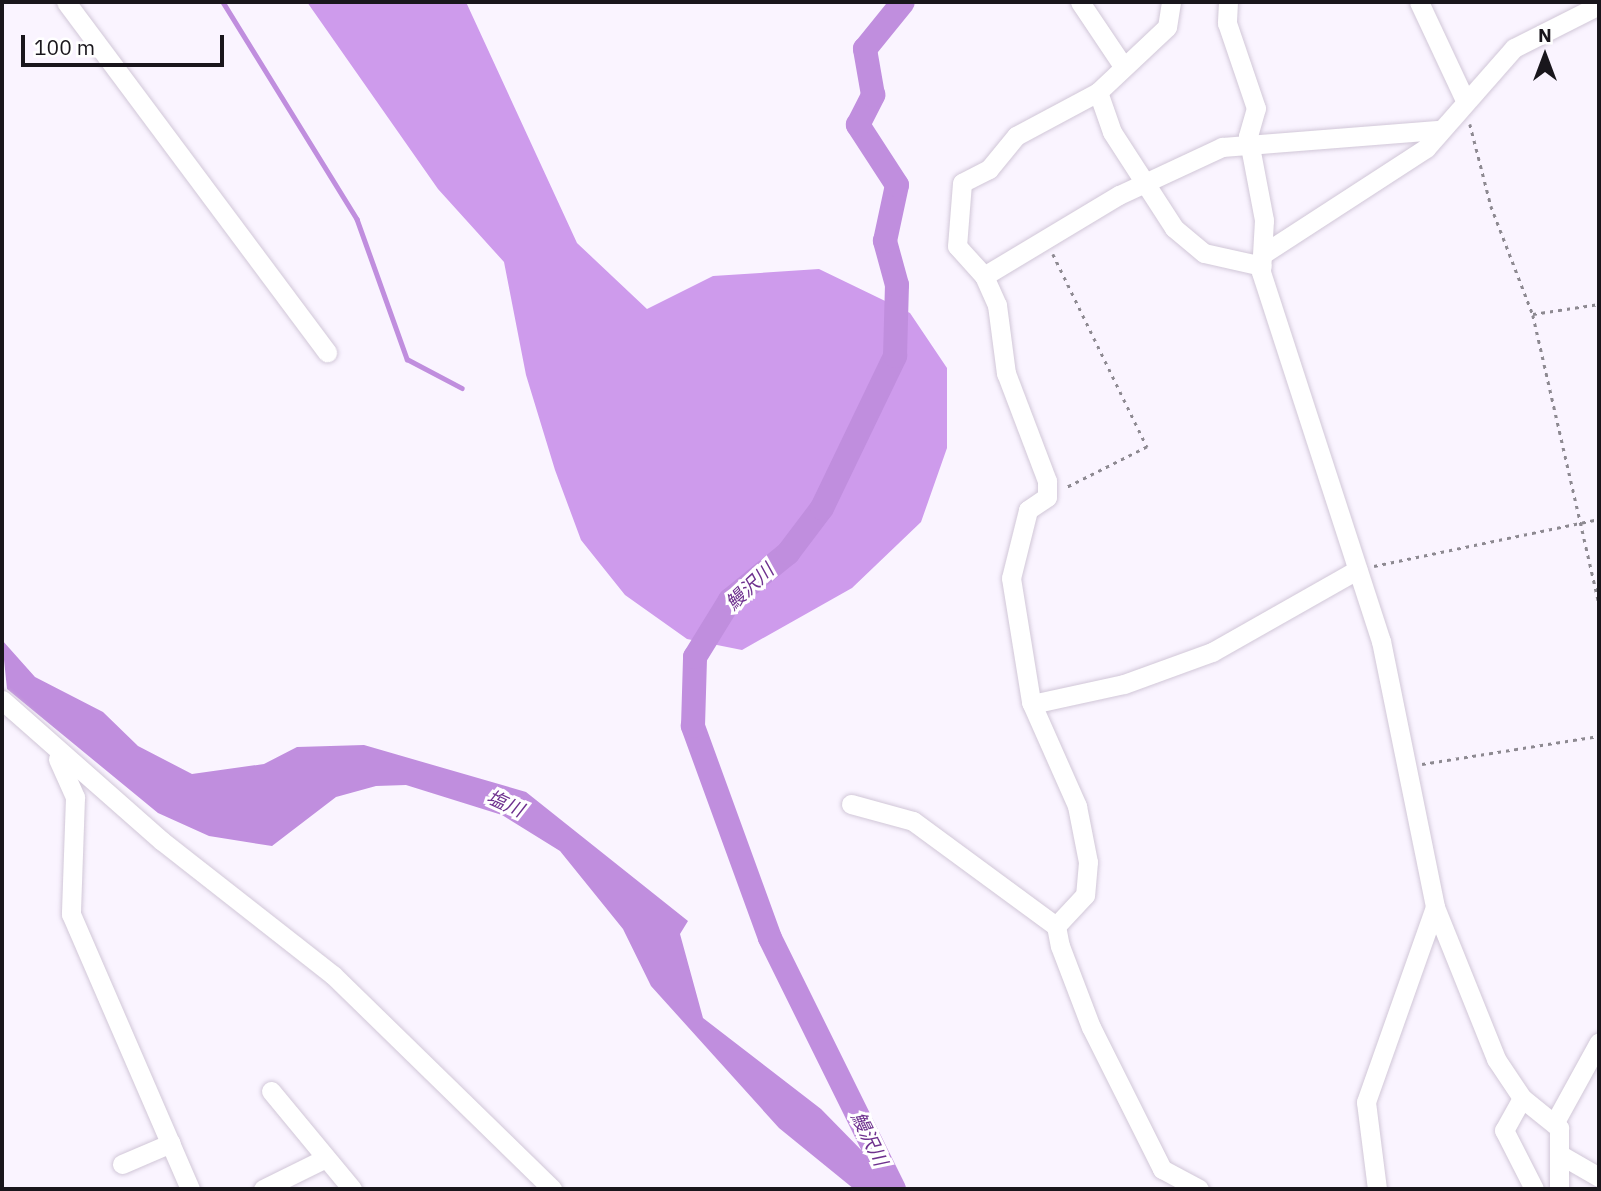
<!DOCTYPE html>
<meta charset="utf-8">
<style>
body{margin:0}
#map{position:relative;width:1601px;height:1191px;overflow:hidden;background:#faf4ff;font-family:"IBM Plex Sans","Noto Sans JP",sans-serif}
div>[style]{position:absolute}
.forest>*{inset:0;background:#ce9bec}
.water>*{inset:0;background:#c08ede}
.stream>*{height:4.5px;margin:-2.25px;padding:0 2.25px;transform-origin:2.25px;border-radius:2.25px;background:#c08ede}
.river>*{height:24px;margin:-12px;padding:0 12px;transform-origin:12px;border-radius:12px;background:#c08ede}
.path>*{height:2.5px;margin-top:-1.25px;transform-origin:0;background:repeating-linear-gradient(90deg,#8d8991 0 3.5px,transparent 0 8.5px)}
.roads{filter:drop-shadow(0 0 2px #d1c7d8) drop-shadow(0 0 2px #d1c7d8)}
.minor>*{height:19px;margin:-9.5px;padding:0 9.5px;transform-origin:9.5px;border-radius:9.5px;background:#fff}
span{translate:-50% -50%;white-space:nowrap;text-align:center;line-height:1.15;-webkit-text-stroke:6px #fff;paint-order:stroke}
.water-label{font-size:19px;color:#6e318e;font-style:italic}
.frame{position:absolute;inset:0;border:4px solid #19161c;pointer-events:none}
.north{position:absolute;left:1510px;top:21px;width:70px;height:70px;-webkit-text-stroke:5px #fff;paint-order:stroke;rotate:0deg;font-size:19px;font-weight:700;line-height:28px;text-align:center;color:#19161c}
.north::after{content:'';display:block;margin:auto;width:24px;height:32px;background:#19161c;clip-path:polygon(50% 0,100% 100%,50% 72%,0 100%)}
.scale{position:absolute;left:21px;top:35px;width:203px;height:32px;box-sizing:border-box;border:4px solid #19161c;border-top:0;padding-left:9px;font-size:21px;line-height:24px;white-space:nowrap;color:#19161c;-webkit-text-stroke:5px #fff;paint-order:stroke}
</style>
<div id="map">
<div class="forest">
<i style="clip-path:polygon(307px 2px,466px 2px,577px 243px,647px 309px,713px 276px,819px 269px,910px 313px,947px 368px,947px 448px,921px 522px,852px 588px,742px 650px,687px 639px,625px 595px,581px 540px,555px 470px,526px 375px,504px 262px,438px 189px)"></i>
</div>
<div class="water">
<i style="clip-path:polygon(2px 640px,35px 677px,103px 712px,138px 746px,192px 774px,264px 764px,297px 747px,364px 745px,526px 792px,688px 921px,680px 934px,703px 1018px,821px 1109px,872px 1161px,893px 1167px,903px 1189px,854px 1189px,779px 1128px,651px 986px,623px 929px,560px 851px,502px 815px,406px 785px,376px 786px,336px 797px,272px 846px,209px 836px,158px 813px,7px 689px)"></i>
</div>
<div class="stream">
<i style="left:223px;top:2px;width:255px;rotate:58.3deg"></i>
<i style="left:357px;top:219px;width:149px;rotate:70.3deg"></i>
<i style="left:407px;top:359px;width:62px;rotate:27.8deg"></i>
</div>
<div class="river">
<i style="left:894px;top:1189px;width:280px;rotate:-116.3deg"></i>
<i style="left:770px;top:938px;width:226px;rotate:-110deg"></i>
<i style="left:693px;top:726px;width:69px;rotate:-88.3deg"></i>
<i style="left:695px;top:657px;width:67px;rotate:-58.4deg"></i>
<i style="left:730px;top:600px;width:75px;rotate:-39deg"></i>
<i style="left:788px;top:553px;width:56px;rotate:-52.9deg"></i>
<i style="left:822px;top:508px;width:169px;rotate:-64.3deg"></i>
<i style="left:895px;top:356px;width:71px;rotate:-88.4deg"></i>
<i style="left:897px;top:285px;width:46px;rotate:-105.3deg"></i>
<i style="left:885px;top:241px;width:57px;rotate:-77.9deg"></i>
<i style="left:897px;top:185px;width:72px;rotate:-123deg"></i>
<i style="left:858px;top:125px;width:34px;rotate:-63deg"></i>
<i style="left:873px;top:95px;width:47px;rotate:-99.9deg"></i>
<i style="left:865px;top:49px;width:60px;rotate:-51deg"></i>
</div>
<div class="path">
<i style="left:1470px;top:124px;width:85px;rotate:75.6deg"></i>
<i style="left:1491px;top:206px;width:117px;rotate:68.9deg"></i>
<i style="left:1533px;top:315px;width:296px;rotate:77.1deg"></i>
<i style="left:1053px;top:254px;width:215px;rotate:64deg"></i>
<i style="left:1147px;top:447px;width:93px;rotate:153.2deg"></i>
<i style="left:1533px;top:314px;width:67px;rotate:-8.6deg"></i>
<i style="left:1374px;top:566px;width:230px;rotate:-11.8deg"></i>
<i style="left:1422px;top:764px;width:179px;rotate:-9deg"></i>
</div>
<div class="roads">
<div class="minor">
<i style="left:66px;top:2px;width:437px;rotate:53.3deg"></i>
<i style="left:1080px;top:2px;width:73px;rotate:56.1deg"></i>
<i style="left:1171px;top:2px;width:25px;rotate:99deg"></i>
<i style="left:1167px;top:27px;width:95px;rotate:136.7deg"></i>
<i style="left:1098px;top:92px;width:93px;rotate:151.8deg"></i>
<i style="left:1016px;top:136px;width:43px;rotate:129.3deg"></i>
<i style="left:989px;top:169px;width:30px;rotate:153deg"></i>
<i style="left:962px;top:183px;width:63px;rotate:94.5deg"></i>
<i style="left:957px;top:246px;width:40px;rotate:48deg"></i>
<i style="left:984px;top:276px;width:157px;rotate:-31deg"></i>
<i style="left:1119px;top:195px;width:114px;rotate:-25deg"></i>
<i style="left:1222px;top:147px;width:219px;rotate:-4.5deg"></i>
<i style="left:1228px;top:2px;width:21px;rotate:93deg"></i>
<i style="left:1227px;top:23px;width:90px;rotate:71.2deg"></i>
<i style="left:1256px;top:108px;width:29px;rotate:106deg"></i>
<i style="left:1248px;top:136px;width:86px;rotate:79.2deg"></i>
<i style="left:1264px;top:220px;width:52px;rotate:93.3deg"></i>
<i style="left:1261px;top:272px;width:388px;rotate:72deg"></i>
<i style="left:1381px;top:641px;width:271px;rotate:78.5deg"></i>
<i style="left:1435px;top:907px;width:207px;rotate:109.5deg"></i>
<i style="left:1366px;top:1102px;width:88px;rotate:82.8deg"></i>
<i style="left:1419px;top:2px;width:108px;rotate:64.9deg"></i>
<i style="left:1098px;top:92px;width:42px;rotate:70.7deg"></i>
<i style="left:1112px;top:132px;width:114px;rotate:57.1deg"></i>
<i style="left:1174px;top:228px;width:39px;rotate:40deg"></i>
<i style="left:1204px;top:253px;width:59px;rotate:12.6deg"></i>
<i style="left:1266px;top:252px;width:191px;rotate:-33deg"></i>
<i style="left:1426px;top:148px;width:133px;rotate:-48.7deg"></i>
<i style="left:1514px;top:48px;width:95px;rotate:-26.8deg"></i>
<i style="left:984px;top:276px;width:32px;rotate:66deg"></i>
<i style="left:997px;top:305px;width:69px;rotate:82.5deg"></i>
<i style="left:1006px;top:373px;width:116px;rotate:69.2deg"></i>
<i style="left:1047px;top:481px;width:16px;rotate:90deg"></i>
<i style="left:1047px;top:497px;width:23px;rotate:146deg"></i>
<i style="left:1028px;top:510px;width:70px;rotate:104deg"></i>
<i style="left:1011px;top:578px;width:126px;rotate:80.8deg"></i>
<i style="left:1031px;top:702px;width:114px;rotate:66.1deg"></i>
<i style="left:1077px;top:806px;width:57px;rotate:78.9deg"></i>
<i style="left:1088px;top:862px;width:33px;rotate:95deg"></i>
<i style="left:1085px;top:895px;width:42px;rotate:133.1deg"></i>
<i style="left:1056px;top:926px;width:20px;rotate:79deg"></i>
<i style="left:1060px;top:946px;width:87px;rotate:69.1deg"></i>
<i style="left:1091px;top:1027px;width:159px;rotate:63.4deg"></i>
<i style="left:1162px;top:1169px;width:42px;rotate:28.4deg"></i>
<i style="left:2px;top:700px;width:213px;rotate:41.4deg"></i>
<i style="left:162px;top:841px;width:217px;rotate:38.1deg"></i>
<i style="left:333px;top:975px;width:306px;rotate:44.3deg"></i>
<i style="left:1032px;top:704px;width:94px;rotate:-12.3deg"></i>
<i style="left:1124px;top:684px;width:94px;rotate:-20deg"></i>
<i style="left:1212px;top:652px;width:167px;rotate:-29.5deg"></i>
<i style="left:58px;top:759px;width:42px;rotate:65.9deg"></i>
<i style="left:75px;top:797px;width:117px;rotate:92deg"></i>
<i style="left:71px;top:914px;width:300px;rotate:66.6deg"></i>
<i style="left:851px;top:804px;width:64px;rotate:15.3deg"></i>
<i style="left:913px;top:821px;width:177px;rotate:36.3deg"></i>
<i style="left:1435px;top:907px;width:164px;rotate:68.1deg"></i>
<i style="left:1496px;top:1059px;width:47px;rotate:56.3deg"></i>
<i style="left:1522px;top:1098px;width:48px;rotate:39deg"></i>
<i style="left:1559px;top:1128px;width:61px;rotate:90deg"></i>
<i style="left:271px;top:1091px;width:127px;rotate:50.4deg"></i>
<i style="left:1522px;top:1098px;width:37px;rotate:119deg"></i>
<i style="left:1504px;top:1130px;width:66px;rotate:63deg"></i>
<i style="left:1555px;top:1122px;width:91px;rotate:-61.2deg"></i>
<i style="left:1559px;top:1154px;width:46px;rotate:29.9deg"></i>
<i style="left:122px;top:1164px;width:53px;rotate:-23.2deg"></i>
<i style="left:263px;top:1189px;width:70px;rotate:-26.2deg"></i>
</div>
</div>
<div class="water-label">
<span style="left:750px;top:587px;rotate:-43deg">鰻沢川</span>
<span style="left:505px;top:804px;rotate:24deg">塩川</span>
<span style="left:869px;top:1139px;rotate:64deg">鰻沢川</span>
</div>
<div class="frame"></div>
<div class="north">N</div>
<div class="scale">100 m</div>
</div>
